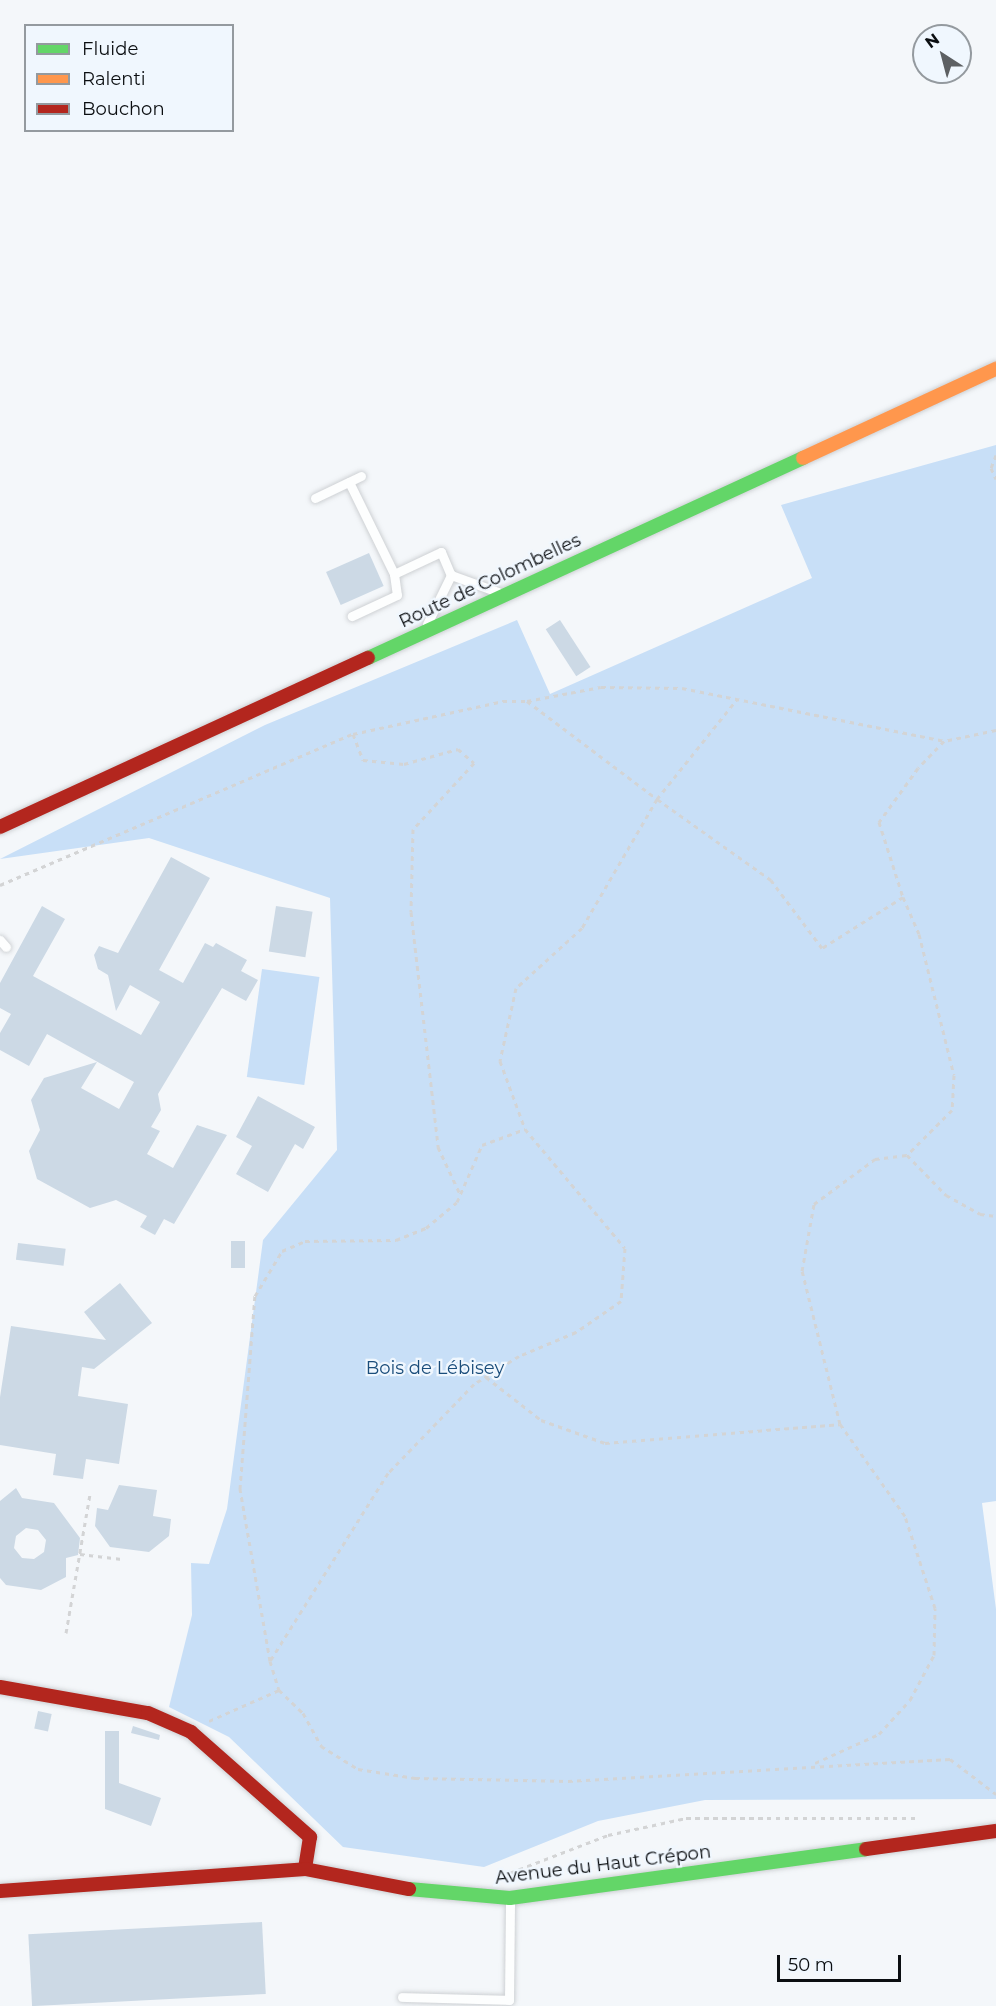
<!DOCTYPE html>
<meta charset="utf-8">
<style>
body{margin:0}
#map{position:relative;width:996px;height:2006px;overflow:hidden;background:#f4f7fa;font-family:Montserrat,sans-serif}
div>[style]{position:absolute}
.green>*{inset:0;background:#c8dff7;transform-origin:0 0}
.building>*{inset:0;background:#ccd9e5;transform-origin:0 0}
.path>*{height:3px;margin-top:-1.5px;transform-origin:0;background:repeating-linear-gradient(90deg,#d3d4d5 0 4.5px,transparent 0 9px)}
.roads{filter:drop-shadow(0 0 2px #ced1d4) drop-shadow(0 0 2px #ced1d4)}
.lane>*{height:9px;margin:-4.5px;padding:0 4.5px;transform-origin:4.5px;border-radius:4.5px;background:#fdfefe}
.fast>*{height:14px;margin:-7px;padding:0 7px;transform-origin:7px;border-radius:7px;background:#63d668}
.slow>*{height:14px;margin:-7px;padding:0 7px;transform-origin:7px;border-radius:7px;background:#ff974d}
.jam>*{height:14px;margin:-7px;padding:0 7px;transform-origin:7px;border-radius:7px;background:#b3261e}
span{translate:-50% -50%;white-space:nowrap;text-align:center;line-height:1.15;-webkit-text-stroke:4.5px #f0f7fe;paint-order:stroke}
.street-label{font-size:18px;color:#0b0e11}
.park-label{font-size:18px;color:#1a4d7b}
.legend{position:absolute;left:24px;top:24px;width:210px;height:108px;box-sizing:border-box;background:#f0f7fe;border:2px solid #949a9f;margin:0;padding:8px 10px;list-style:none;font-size:18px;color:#0b0e11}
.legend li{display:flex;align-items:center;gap:12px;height:30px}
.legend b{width:30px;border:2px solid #949a9f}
.north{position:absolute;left:912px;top:24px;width:60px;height:60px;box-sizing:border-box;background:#f0f7fe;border:2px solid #949a9f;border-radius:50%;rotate:324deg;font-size:16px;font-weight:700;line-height:24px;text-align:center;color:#0b0e11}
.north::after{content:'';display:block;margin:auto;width:21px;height:27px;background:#5d6063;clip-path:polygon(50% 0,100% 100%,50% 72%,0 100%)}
.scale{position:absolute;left:777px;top:1955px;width:124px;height:27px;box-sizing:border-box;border:3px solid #0b0e11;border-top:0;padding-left:8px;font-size:18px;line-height:21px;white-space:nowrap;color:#0b0e11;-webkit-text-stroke:4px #f0f7fe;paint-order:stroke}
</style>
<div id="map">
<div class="green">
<i style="clip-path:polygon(996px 445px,996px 1501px,982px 1503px,996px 1609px,996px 1799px,705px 1800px,598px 1821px,484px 1867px,343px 1847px,229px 1737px,169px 1707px,192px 1615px,191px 1563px,209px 1564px,227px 1509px,263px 1240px,337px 1150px,330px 898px,149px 838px,0 859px,265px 725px,517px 620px,550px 694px,812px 578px,781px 505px)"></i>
<i style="left:262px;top:969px;width:58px;height:109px;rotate:8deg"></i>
</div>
<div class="building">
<i style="left:369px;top:553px;width:36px;height:47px;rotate:66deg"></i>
<i style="left:560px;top:620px;width:56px;height:17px;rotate:57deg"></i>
<i style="clip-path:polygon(171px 857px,210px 878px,159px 970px,183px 983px,205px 943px,213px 947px,216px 943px,247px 960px,241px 971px,258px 980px,246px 1001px,222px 988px,158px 1094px,161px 1110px,151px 1127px,160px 1131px,147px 1154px,173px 1168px,197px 1125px,227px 1135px,174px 1224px,164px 1219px,155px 1235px,140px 1227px,147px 1216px,116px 1200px,90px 1208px,37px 1179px,29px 1151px,40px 1130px,31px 1100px,44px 1078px,97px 1062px,81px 1088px,119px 1109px,134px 1082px,47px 1034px,29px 1066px,0 1050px,0 1033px,11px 1014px,0 1008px,0 983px,42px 906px,65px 919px,33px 976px,141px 1035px,160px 1002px,130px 985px,116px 1011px,108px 975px,98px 969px,94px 955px,99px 946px,118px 953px)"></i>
<i style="left:276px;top:906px;width:37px;height:46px;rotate:9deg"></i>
<i style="clip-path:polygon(258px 1096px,315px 1127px,303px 1149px,295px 1144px,268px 1192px,236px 1174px,252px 1146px,236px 1137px)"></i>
<i style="left:231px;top:1241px;width:14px;height:27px"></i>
<i style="left:18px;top:1243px;width:48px;height:17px;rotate:7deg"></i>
<i style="clip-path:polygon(120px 1283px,152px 1323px,94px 1369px,82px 1367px,78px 1396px,128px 1404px,119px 1464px,86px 1459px,83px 1479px,53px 1475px,56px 1454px,0 1445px,0 1397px,11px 1326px,106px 1340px,84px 1312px)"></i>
<i style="clip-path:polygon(119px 1485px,157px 1490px,153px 1516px,171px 1519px,169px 1536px,149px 1552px,110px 1547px,95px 1526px,97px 1508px,108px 1510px)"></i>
<i style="clip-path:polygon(evenodd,16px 1488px,22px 1498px,54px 1503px,80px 1538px,78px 1555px,66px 1558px,66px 1577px,41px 1590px,6px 1585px,0 1578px,0 1501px,16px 1488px,26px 1528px,38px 1530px,46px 1540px,44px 1552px,34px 1559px,22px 1558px,14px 1548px,16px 1536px,26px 1528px)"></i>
<i style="left:38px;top:1711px;width:14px;height:18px;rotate:12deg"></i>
<i style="clip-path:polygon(133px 1726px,160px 1735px,159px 1740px,131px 1733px)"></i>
<i style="clip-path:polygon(105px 1731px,119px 1731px,119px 1783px,161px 1798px,151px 1826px,105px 1809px)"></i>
<i style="left:262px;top:1922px;width:72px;height:234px;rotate:87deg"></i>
</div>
<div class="path">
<i style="left:996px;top:455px;width:14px;rotate:111deg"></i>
<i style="left:991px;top:468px;width:12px;rotate:66deg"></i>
<i style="left:527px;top:701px;width:163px;rotate:37deg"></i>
<i style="left:657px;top:799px;width:128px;rotate:-51.3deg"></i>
<i style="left:996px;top:730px;width:53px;rotate:168.1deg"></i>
<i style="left:944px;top:741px;width:37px;rotate:134deg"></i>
<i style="left:918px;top:768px;width:67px;rotate:125.8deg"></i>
<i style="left:879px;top:822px;width:79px;rotate:72.3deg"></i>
<i style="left:903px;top:897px;width:96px;rotate:147.8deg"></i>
<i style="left:822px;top:948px;width:85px;rotate:-126.9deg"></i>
<i style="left:771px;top:880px;width:140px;rotate:-144.6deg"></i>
<i style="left:657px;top:799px;width:149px;rotate:120.2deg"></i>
<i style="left:582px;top:928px;width:89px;rotate:137.7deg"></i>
<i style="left:516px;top:988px;width:75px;rotate:102.4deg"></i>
<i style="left:500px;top:1061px;width:72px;rotate:69.8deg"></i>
<i style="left:525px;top:1129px;width:155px;rotate:50deg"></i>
<i style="left:625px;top:1248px;width:53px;rotate:94.3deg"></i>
<i style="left:621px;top:1301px;width:55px;rotate:145.4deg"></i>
<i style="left:576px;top:1332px;width:62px;rotate:157.2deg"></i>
<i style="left:519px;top:1356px;width:53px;rotate:148.1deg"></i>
<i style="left:474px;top:1384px;width:124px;rotate:134deg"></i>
<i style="left:388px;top:1473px;width:222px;rotate:122.1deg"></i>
<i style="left:270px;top:1661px;width:30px;rotate:73deg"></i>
<i style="left:279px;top:1690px;width:33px;rotate:44deg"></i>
<i style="left:303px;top:1713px;width:38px;rotate:61deg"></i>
<i style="left:321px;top:1746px;width:44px;rotate:31.9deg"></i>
<i style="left:358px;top:1769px;width:58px;rotate:9deg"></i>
<i style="left:415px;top:1778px;width:153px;rotate:1.1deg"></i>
<i style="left:568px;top:1781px;width:383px;rotate:-3.3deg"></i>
<i style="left:950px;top:1759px;width:58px;rotate:37.3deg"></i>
<i style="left:353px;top:734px;width:28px;rotate:69deg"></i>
<i style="left:363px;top:760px;width:41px;rotate:5.6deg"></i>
<i style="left:404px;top:764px;width:56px;rotate:-15.5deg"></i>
<i style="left:458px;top:749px;width:21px;rotate:41deg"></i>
<i style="left:474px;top:763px;width:90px;rotate:132.7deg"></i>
<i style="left:413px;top:829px;width:83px;rotate:91.4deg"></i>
<i style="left:411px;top:912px;width:237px;rotate:83.4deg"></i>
<i style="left:438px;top:1147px;width:52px;rotate:64.9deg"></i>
<i style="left:0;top:885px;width:384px;rotate:-23.2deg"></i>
<i style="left:353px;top:734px;width:154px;rotate:-12.4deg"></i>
<i style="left:503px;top:701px;width:24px"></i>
<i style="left:527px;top:701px;width:75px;rotate:-10.7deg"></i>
<i style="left:601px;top:687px;width:81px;rotate:0.7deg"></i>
<i style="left:682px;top:688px;width:267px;rotate:11.4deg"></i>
<i style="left:903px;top:897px;width:40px;rotate:66.6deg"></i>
<i style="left:919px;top:934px;width:145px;rotate:76.1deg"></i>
<i style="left:954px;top:1075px;width:35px;rotate:93deg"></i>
<i style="left:952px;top:1110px;width:64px;rotate:135deg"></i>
<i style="left:486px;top:1377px;width:70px;rotate:38deg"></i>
<i style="left:541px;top:1420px;width:68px;rotate:19.8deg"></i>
<i style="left:605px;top:1443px;width:235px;rotate:-4.6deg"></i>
<i style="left:80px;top:1554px;width:42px;rotate:6.8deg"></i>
<i style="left:66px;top:1633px;width:141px;rotate:-80.2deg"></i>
<i style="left:270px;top:1661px;width:175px;rotate:-99.9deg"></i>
<i style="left:240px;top:1489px;width:194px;rotate:-85.6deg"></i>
<i style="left:255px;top:1296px;width:52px;rotate:-59deg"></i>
<i style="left:282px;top:1251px;width:25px;rotate:-23deg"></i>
<i style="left:305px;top:1241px;width:91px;rotate:-0.6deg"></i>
<i style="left:396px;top:1240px;width:32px;rotate:-22deg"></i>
<i style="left:426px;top:1228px;width:40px;rotate:-40deg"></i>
<i style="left:457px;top:1202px;width:62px;rotate:-66.3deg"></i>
<i style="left:482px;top:1145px;width:46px;rotate:-20.4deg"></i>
<i style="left:209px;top:1721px;width:77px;rotate:-23.9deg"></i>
<i style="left:815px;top:1763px;width:70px;rotate:-24.4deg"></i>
<i style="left:879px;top:1734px;width:46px;rotate:-47.6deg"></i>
<i style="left:910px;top:1700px;width:51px;rotate:-61.9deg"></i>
<i style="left:934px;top:1655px;width:47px;rotate:-88.8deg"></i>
<i style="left:935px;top:1608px;width:97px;rotate:-108.1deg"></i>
<i style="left:905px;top:1516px;width:113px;rotate:-125.2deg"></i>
<i style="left:840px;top:1424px;width:158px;rotate:-103.9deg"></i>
<i style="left:802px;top:1271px;width:68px;rotate:-79.8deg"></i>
<i style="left:814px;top:1204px;width:76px;rotate:-36.4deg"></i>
<i style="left:875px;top:1159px;width:32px;rotate:-7deg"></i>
<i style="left:907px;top:1155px;width:56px;rotate:45.7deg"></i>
<i style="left:946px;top:1195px;width:39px;rotate:29deg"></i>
<i style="left:980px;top:1214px;width:16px;rotate:7deg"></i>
<i style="left:502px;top:1876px;width:114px;rotate:-21.1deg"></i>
<i style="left:608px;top:1835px;width:80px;rotate:-12.3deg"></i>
<i style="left:686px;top:1818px;width:234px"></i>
</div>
<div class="roads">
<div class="lane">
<i style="left:349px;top:482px;width:102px;rotate:63.9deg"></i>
<i style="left:394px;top:574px;width:21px;rotate:82deg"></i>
<i style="left:397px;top:595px;width:50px;rotate:155deg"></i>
<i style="left:315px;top:498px;width:51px;rotate:-25.6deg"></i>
<i style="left:394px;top:574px;width:52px;rotate:-25.1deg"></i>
<i style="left:441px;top:552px;width:25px;rotate:67deg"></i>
<i style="left:451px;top:575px;width:50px;rotate:19.9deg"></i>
<i style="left:427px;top:624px;width:55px;rotate:-63.9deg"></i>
<i style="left:0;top:940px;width:9px;rotate:49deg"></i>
<i style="left:402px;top:1997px;width:107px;rotate:1.6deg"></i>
<i style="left:509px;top:2000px;width:100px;rotate:-89.4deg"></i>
</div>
<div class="fast">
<i style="left:368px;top:658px;width:479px;rotate:-24.7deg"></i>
<i style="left:409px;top:1889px;width:101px;rotate:5.1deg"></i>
<i style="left:510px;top:1898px;width:359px;rotate:-7.8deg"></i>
</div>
<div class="slow">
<i style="left:803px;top:458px;width:213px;rotate:-24.8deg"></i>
</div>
<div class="jam">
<i style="left:0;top:827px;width:405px;rotate:-24.7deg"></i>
<i style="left:0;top:1687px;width:150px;rotate:10deg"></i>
<i style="left:148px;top:1713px;width:47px;rotate:23.8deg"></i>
<i style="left:191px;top:1732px;width:159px;rotate:41.4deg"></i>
<i style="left:310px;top:1837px;width:32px;rotate:99deg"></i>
<i style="left:866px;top:1849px;width:131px;rotate:-7.9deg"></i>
<i style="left:0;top:1891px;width:306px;rotate:-4.1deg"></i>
<i style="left:305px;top:1869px;width:106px;rotate:10.9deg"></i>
</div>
</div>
<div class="street-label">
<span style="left:490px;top:581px;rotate:-25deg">Route de Colombelles</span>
<span style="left:603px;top:1865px;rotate:-7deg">Avenue du Haut Crépon</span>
</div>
<div class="park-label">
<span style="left:435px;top:1368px">Bois de Lébisey</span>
</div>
<ul class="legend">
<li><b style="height:8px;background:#63d668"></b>Fluide</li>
<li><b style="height:8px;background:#ff974d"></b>Ralenti</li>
<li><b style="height:8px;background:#b3261e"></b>Bouchon</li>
</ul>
<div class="north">N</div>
<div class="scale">50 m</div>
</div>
